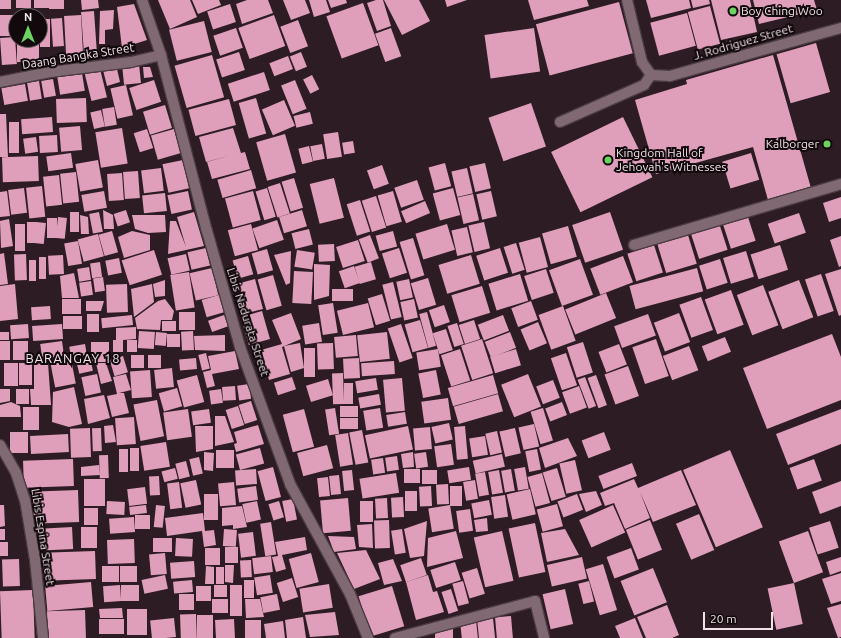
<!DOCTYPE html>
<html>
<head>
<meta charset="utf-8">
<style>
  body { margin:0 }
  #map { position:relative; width:841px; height:638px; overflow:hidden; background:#2e1c24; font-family:Ubuntu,sans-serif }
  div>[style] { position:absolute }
  .building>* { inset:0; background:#df9fba; transform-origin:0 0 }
  .roads { filter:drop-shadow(1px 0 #4a3b41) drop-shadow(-1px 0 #4a3b41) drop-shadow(0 1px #4a3b41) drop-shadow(0 -1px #4a3b41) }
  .lane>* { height:10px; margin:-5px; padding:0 5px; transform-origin:5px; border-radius:5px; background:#806972 }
  .street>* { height:10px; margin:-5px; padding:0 5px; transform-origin:5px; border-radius:5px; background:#806972 }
  .dots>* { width:11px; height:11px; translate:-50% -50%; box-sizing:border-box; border:2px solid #11090c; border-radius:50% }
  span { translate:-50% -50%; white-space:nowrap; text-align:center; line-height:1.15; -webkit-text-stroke:4px #11090c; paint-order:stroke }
  .poi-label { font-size:12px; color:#f0e2e7 }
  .left { translate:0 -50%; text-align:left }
  .right { translate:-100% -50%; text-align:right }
  .street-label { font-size:12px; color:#f0e2e7 }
  .neighbourhood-label { font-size:13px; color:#f0e2e7; letter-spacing:1px }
  .north { position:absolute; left:8px; top:8px; width:40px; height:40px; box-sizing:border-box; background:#11090c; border:1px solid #6a6064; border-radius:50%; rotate:0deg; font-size:11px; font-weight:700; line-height:16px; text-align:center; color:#f0e2e7 }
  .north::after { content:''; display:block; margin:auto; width:14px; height:18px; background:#6cd362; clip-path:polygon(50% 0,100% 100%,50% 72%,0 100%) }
  .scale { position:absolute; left:703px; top:612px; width:70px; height:18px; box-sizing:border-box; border:2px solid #f0e2e7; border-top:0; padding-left:5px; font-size:12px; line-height:14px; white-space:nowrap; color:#f0e2e7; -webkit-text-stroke:3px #11090c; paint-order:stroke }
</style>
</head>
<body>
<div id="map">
  <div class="building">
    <i style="left:0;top:0;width:11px;height:9px"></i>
    <i style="left:16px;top:0;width:15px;height:8px"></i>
    <i style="left:34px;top:0;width:15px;height:8px"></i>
    <i style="left:49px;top:0;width:15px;height:9px"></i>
    <i style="clip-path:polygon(81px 0,98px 0,99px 8px,82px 10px)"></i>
    <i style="clip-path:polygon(158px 0,190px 0,197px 17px,170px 29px)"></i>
    <i style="clip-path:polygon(192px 0,219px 0,221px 5px,198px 14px)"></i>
    <i style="clip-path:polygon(247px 0,268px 0,273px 13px,242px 24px,236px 4px)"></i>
    <i style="clip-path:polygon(283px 0,305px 0,310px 13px,291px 20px)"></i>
    <i style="clip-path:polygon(309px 0,326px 0,330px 12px,314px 17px)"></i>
    <i style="clip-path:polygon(328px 0,346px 0,347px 3px,331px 8px)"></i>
    <i style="clip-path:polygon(376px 0,383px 0,391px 26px,377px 31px,367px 3px)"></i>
    <i style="clip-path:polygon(384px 0,419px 0,430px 21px,402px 35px)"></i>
    <i style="clip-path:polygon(445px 0,467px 0,447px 7px)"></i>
    <i style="clip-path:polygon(528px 0,587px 0,589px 6px,534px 20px)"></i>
    <i style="clip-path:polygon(646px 0,689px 0,691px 8px,651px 18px)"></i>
    <i style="clip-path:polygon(691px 0,709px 0,710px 4px,693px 8px)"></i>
    <i style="clip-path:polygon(711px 0,750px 0,757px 32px,721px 40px)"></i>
    <i style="clip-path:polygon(753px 0,814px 0,817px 10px,759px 24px)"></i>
    <i style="left:619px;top:2px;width:53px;height:86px;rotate:75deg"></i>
    <i style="left:363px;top:3px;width:45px;height:39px;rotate:70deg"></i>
    <i style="clip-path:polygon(134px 4px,147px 40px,122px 48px,117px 7px)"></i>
    <i style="left:230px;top:4px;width:19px;height:24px;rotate:72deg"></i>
    <i style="left:710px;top:6px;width:39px;height:23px;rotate:75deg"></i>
    <i style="clip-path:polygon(114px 10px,113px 29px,105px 30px,105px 44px,99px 44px,100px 11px)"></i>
    <i style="left:94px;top:11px;width:39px;height:13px;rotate:86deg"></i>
    <i style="left:16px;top:12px;width:21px;height:4px"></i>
    <i style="left:687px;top:13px;width:34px;height:38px;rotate:75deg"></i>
    <i style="left:0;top:15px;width:13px;height:21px"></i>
    <i style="left:81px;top:15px;width:38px;height:17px;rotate:87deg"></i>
    <i style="left:274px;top:15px;width:33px;height:38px;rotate:70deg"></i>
    <i style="left:62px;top:18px;width:28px;height:11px;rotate:86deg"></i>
    <i style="left:40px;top:19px;width:10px;height:28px"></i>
    <i style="left:298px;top:20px;width:28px;height:19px;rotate:69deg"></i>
    <i style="left:204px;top:21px;width:32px;height:36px;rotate:76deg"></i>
    <i style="left:236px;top:28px;width:21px;height:24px;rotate:71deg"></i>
    <i style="left:391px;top:28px;width:30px;height:17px;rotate:70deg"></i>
    <i style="left:534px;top:28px;width:44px;height:50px;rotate:82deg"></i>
    <i style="left:15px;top:37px;width:27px;height:15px;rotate:86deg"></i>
    <i style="left:17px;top:40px;width:22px;height:22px"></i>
    <i style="left:816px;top:43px;width:51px;height:41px;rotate:74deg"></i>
    <i style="left:239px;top:52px;width:19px;height:24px;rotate:72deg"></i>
    <i style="left:301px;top:52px;width:16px;height:12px;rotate:68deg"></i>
    <i style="left:212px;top:55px;width:44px;height:39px;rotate:74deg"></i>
    <i style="clip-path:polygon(773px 55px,811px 188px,768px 200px,753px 147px,656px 174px,635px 100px,687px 84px,686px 80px)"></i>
    <i style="left:288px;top:56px;width:14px;height:20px;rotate:69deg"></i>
    <i style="left:139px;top:64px;width:19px;height:17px;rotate:84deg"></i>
    <i style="clip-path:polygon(143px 67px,150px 67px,153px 77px,144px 78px)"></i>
    <i style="left:100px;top:69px;width:29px;height:16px;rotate:76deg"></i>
    <i style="clip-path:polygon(117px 69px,120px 82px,107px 86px,103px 70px)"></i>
    <i style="left:264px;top:72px;width:19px;height:38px;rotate:72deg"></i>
    <i style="left:82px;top:73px;width:18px;height:25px;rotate:81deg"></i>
    <i style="left:312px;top:75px;width:16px;height:10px;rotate:63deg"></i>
    <i style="left:53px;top:79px;width:17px;height:12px;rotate:80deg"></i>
    <i style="left:154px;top:80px;width:23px;height:26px;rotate:72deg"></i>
    <i style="left:295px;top:80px;width:31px;height:15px;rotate:68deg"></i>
    <i style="left:39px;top:81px;width:18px;height:12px;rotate:81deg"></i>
    <i style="left:25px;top:84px;width:17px;height:24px;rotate:80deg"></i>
    <i style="left:126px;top:85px;width:31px;height:16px;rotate:77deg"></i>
    <i style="left:86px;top:98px;width:24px;height:30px;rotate:88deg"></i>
    <i style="left:256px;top:98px;width:37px;height:18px;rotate:74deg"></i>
    <i style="left:229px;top:99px;width:27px;height:42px;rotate:75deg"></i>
    <i style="left:284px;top:100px;width:28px;height:24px;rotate:67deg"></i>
    <i style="left:531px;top:103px;width:46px;height:45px;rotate:71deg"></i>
    <i style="left:165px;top:105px;width:24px;height:23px;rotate:73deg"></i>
    <i style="left:114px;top:107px;width:18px;height:12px;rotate:81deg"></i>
    <i style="left:101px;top:110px;width:17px;height:11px;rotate:77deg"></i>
    <i style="left:310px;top:112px;width:12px;height:17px;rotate:76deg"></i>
    <i style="clip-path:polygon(0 114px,6px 114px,8px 157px,0 157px)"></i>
    <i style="left:52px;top:117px;width:15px;height:31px;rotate:86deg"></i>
    <i style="left:623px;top:117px;width:67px;height:80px;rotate:64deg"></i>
    <i style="left:9px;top:122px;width:10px;height:31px"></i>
    <i style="left:80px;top:126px;width:24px;height:21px;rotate:85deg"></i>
    <i style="left:122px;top:128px;width:36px;height:27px;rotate:81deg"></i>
    <i style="clip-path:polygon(233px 128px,241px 153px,245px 152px,250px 169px,212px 179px,207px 162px,231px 155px,206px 162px,199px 137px)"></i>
    <i style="left:147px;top:129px;width:20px;height:14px;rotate:72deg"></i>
    <i style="left:174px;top:129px;width:25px;height:24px;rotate:74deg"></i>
    <i style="left:338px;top:132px;width:25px;height:15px;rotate:81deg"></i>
    <i style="left:285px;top:134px;width:40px;height:30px;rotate:74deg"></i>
    <i style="left:57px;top:135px;width:17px;height:18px;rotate:87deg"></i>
    <i style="left:36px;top:137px;width:15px;height:13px;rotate:82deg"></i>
    <i style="left:353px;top:141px;width:12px;height:11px;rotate:81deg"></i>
    <i style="left:322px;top:144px;width:15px;height:12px;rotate:79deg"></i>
    <i style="left:309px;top:146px;width:16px;height:11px;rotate:76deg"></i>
    <i style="left:71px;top:153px;width:15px;height:25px;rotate:82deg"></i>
    <i style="left:751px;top:153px;width:28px;height:30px;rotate:73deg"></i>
    <i style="left:38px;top:156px;width:25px;height:36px;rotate:88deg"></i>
    <i style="left:98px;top:160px;width:28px;height:23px;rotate:80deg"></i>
    <i style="left:183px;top:160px;width:29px;height:21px;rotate:78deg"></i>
    <i style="left:445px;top:163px;width:24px;height:17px;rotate:75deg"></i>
    <i style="left:485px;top:163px;width:26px;height:16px;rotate:77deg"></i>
    <i style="left:382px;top:165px;width:20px;height:16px;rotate:70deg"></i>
    <i style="left:161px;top:168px;width:23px;height:20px;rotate:83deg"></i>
    <i style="left:467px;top:168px;width:26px;height:16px;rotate:77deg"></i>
    <i style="left:251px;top:170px;width:19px;height:35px;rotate:74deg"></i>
    <i style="left:138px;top:171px;width:27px;height:15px;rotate:86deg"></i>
    <i style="left:76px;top:172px;width:30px;height:16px;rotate:84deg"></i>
    <i style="left:122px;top:173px;width:27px;height:15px;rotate:86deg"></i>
    <i style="left:59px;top:175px;width:30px;height:16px;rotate:84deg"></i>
    <i style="left:294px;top:178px;width:31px;height:13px;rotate:73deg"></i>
    <i style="left:334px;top:178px;width:41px;height:25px;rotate:76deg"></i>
    <i style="left:417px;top:180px;width:21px;height:24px;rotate:71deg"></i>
    <i style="left:280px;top:183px;width:32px;height:13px;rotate:72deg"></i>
    <i style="left:42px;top:186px;width:31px;height:16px;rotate:84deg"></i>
    <i style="left:24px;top:188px;width:25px;height:16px;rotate:83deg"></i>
    <i style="left:267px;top:188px;width:30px;height:12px;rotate:73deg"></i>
    <i style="left:453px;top:188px;width:28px;height:21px;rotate:75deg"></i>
    <i style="clip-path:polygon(7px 191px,10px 216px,0 217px,0 192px)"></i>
    <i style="left:104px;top:191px;width:17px;height:23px;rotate:80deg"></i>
    <i style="left:188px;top:191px;width:19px;height:21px;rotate:78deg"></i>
    <i style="left:253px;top:191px;width:30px;height:29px;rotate:75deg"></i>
    <i style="left:393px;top:191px;width:32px;height:16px;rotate:74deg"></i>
    <i style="left:491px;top:191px;width:26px;height:15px;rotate:77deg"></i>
    <i style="left:165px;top:193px;width:18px;height:23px;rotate:84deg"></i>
    <i style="left:473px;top:194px;width:27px;height:16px;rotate:77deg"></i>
    <i style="left:376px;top:196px;width:33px;height:15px;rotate:72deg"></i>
    <i style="clip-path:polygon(841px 197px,841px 218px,829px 222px,823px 203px)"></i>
    <i style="left:360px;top:200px;width:33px;height:14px;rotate:72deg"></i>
    <i style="left:425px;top:201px;width:13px;height:26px;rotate:67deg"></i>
    <i style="clip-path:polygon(103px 210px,113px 215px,114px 229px,104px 229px)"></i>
    <i style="left:126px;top:210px;width:13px;height:13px;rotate:72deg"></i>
    <i style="left:302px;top:210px;width:17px;height:24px;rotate:73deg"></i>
    <i style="left:70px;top:212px;width:9px;height:20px"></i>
    <i style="left:99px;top:212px;width:20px;height:10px;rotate:79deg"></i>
    <i style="clip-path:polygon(194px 212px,204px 246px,168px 254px,170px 221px,176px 221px,186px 247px,177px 217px)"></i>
    <i style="left:610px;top:212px;width:40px;height:40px;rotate:71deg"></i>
    <i style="left:799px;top:213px;width:21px;height:33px;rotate:71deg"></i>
    <i style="left:747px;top:214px;width:28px;height:26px;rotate:72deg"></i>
    <i style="clip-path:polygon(80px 215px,88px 217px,89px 234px,81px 234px)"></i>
    <i style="clip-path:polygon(132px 215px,165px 215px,166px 232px,148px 233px,135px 229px)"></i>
    <i style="left:58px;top:217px;width:9px;height:21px;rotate:6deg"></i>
    <i style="left:47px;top:218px;width:10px;height:20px"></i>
    <i style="clip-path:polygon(9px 219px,13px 246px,1px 248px,0 221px)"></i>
    <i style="left:277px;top:220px;width:21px;height:26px;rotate:71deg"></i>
    <i style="left:27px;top:222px;width:9px;height:21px"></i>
    <i style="left:36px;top:222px;width:10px;height:21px;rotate:6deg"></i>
    <i style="left:484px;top:222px;width:27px;height:16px;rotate:77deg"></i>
    <i style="left:719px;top:223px;width:28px;height:30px;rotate:72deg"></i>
    <i style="left:15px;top:224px;width:10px;height:27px"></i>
    <i style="left:251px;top:224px;width:27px;height:24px;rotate:75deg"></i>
    <i style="left:447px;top:224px;width:27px;height:33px;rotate:73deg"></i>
    <i style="left:568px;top:226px;width:32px;height:27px;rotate:74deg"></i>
    <i style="left:467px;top:227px;width:26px;height:16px;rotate:77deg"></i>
    <i style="left:309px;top:229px;width:16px;height:18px;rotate:76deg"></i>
    <i style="left:112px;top:231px;width:22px;height:14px;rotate:74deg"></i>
    <i style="clip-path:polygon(132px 231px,150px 235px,150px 250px,124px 258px,118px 237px)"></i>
    <i style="left:393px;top:231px;width:16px;height:18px;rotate:75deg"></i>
    <i style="left:98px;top:234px;width:23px;height:21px;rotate:75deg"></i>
    <i style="left:370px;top:235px;width:25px;height:12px;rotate:69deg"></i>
    <i style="left:688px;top:235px;width:30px;height:32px;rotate:73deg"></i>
    <i style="clip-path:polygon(841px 236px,841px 266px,839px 267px,830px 240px)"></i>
    <i style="left:540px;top:237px;width:31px;height:22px;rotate:75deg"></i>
    <i style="left:413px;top:238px;width:39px;height:14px;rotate:73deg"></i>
    <i style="left:358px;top:240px;width:22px;height:23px;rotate:72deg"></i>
    <i style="left:78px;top:241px;width:23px;height:14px;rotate:80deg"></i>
    <i style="left:516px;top:243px;width:28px;height:13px;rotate:72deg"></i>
    <i style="left:334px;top:244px;width:17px;height:16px;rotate:87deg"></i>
    <i style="left:654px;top:245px;width:29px;height:28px;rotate:72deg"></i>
    <i style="left:780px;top:245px;width:26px;height:31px;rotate:72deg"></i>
    <i style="left:206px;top:248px;width:18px;height:19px;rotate:77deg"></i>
    <i style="left:399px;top:248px;width:26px;height:18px;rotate:72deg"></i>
    <i style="left:500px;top:248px;width:26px;height:25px;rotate:72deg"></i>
    <i style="left:267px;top:249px;width:22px;height:16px;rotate:74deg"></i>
    <i style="left:154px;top:250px;width:26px;height:34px;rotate:72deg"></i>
    <i style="left:297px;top:250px;width:18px;height:17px;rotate:9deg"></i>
    <i style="clip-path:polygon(291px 251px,290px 283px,286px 285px,274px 255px)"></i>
    <i style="left:746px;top:251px;width:27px;height:24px;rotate:73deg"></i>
    <i style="clip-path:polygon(4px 253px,8px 284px,0 285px,0 254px)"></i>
    <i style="left:26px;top:254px;width:26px;height:12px;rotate:88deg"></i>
    <i style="left:186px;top:254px;width:17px;height:19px;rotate:77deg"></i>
    <i style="left:63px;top:255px;width:19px;height:15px;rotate:87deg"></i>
    <i style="left:471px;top:255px;width:30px;height:34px;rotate:73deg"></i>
    <i style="left:248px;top:256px;width:19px;height:16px;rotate:74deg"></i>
    <i style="left:623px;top:256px;width:28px;height:35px;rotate:69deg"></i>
    <i style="left:46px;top:257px;width:22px;height:7px;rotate:90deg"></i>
    <i style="left:119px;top:258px;width:15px;height:14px;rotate:79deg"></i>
    <i style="left:580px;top:259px;width:38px;height:33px;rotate:70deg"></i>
    <i style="left:720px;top:259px;width:25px;height:22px;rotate:72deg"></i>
    <i style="left:29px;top:260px;width:7px;height:21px"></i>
    <i style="left:100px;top:262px;width:15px;height:10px;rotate:82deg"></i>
    <i style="left:371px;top:262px;width:18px;height:17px;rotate:74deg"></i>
    <i style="clip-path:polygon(314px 264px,330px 265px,329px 296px,314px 300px)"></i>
    <i style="left:354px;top:266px;width:18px;height:16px;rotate:71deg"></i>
    <i style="left:89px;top:267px;width:13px;height:12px;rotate:81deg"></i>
    <i style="left:212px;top:268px;width:28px;height:23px;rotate:77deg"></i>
    <i style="left:697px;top:268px;width:24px;height:70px;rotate:75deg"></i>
    <i style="left:546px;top:269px;width:25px;height:23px;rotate:72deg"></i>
    <i style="clip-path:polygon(841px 269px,841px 315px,839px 316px,825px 274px)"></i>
    <i style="left:294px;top:271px;width:19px;height:32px;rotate:3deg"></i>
    <i style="left:189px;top:272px;width:36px;height:19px;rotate:81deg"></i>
    <i style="clip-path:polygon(74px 273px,79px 298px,62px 298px,60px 276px)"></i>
    <i style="left:520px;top:274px;width:28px;height:33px;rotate:73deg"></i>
    <i style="left:821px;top:274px;width:39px;height:17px;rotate:71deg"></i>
    <i style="left:273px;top:275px;width:32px;height:16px;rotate:74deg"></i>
    <i style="left:103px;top:277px;width:14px;height:10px;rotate:82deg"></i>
    <i style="left:428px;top:278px;width:28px;height:18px;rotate:73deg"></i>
    <i style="left:255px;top:279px;width:31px;height:17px;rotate:75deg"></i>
    <i style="left:409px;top:279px;width:19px;height:13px;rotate:78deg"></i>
    <i style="clip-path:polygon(165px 280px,165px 296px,155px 297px,153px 284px)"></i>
    <i style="left:799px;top:280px;width:40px;height:33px;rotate:69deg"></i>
    <i style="left:91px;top:281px;width:14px;height:12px;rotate:82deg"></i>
    <i style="left:393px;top:282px;width:36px;height:11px;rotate:76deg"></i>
    <i style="clip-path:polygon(15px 284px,18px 319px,0 321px,0 286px)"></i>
    <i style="left:127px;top:284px;width:28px;height:21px;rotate:88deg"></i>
    <i style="clip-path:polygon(152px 284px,154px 302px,134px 317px,131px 289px)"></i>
    <i style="left:763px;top:285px;width:43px;height:28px;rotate:69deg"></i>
    <i style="left:482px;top:286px;width:28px;height:32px;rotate:73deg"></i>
    <i style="left:332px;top:289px;width:21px;height:12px"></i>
    <i style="left:731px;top:290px;width:37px;height:28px;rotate:70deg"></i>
    <i style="left:606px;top:293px;width:27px;height:44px;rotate:68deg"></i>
    <i style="left:382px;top:294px;width:28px;height:15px;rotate:73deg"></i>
    <i style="left:219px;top:295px;width:18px;height:18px;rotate:74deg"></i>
    <i style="left:701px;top:297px;width:35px;height:23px;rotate:70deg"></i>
    <i style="left:81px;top:299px;width:15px;height:19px;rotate:90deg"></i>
    <i style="clip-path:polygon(165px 299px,174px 311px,172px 320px,161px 320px,160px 330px,137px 329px,135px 318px,158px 301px)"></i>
    <i style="left:414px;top:299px;width:19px;height:14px;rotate:78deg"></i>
    <i style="clip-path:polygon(86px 301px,104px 301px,101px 311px,86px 311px)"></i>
    <i style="left:531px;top:301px;width:20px;height:21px;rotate:70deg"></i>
    <i style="left:333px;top:303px;width:30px;height:15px;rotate:81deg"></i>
    <i style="left:368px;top:303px;width:25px;height:32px;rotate:76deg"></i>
    <i style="left:444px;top:305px;width:18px;height:16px;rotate:71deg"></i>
    <i style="left:50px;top:306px;width:13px;height:19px;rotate:86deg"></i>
    <i style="left:563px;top:306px;width:37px;height:26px;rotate:70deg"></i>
    <i style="left:262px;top:311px;width:29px;height:22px;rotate:74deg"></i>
    <i style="left:179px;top:312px;width:16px;height:18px"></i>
    <i style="left:427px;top:312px;width:35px;height:8px;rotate:75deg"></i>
    <i style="clip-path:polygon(291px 313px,301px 339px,282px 347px,290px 374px,269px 380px,261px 350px,282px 344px,272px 320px)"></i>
    <i style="left:679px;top:313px;width:31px;height:27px;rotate:69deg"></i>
    <i style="left:87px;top:314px;width:12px;height:18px"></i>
    <i style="left:648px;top:314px;width:23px;height:36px;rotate:70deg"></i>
    <i style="left:132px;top:315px;width:10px;height:31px;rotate:84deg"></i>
    <i style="left:224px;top:315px;width:12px;height:17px;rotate:70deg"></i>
    <i style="left:503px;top:315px;width:17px;height:27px;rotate:69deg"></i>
    <i style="left:82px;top:316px;width:13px;height:19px;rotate:90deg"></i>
    <i style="left:420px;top:320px;width:29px;height:16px;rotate:74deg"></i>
    <i style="left:474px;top:320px;width:20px;height:16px;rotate:72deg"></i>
    <i style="left:162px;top:321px;width:14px;height:10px"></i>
    <i style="left:538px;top:322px;width:23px;height:19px;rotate:67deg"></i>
    <i style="left:319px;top:323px;width:19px;height:17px;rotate:81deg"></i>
    <i style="left:457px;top:323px;width:22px;height:10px;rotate:72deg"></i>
    <i style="left:28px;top:324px;width:14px;height:18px;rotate:86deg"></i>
    <i style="left:62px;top:324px;width:15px;height:30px;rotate:86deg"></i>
    <i style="left:401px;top:324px;width:36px;height:14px;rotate:71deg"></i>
    <i style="clip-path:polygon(136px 327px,136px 339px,123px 340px,123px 352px,113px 352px,113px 340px,116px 340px,116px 328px)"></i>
    <i style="left:446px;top:329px;width:22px;height:14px;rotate:72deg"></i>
    <i style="left:139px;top:331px;width:16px;height:17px;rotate:4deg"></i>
    <i style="left:193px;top:331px;width:19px;height:12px;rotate:87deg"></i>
    <i style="left:0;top:332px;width:9px;height:8px"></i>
    <i style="left:156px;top:332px;width:11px;height:13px;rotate:5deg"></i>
    <i style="left:387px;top:332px;width:27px;height:30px;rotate:84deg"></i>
    <i style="left:510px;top:332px;width:17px;height:27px;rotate:69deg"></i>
    <i style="left:167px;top:334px;width:13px;height:13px"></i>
    <i style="clip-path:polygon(832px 334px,841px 357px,841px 400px,767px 429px,743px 368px)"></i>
    <i style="clip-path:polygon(225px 335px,225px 351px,195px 350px,194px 336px)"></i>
    <i style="left:356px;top:335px;width:21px;height:22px;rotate:85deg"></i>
    <i style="left:725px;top:337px;width:16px;height:25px;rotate:68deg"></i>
    <i style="left:482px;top:339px;width:36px;height:22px;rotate:72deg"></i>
    <i style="left:656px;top:339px;width:39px;height:25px;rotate:71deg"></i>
    <i style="left:137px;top:340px;width:12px;height:10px;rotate:90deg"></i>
    <i style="left:10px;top:341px;width:19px;height:10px;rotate:90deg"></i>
    <i style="left:13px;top:341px;width:15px;height:19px"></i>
    <i style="left:62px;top:341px;width:15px;height:22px;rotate:82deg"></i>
    <i style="left:91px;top:342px;width:18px;height:20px"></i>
    <i style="left:583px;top:342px;width:32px;height:17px;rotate:72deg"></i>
    <i style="clip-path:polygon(300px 343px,304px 368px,291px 372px,284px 346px)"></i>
    <i style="left:333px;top:343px;width:26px;height:16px;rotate:88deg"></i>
    <i style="left:85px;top:344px;width:11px;height:16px;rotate:80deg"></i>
    <i style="left:619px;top:344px;width:22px;height:22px;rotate:69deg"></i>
    <i style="left:689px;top:346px;width:26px;height:28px;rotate:69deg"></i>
    <i style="left:304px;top:348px;width:11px;height:29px"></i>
    <i style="left:438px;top:349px;width:18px;height:22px;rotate:81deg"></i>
    <i style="left:460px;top:349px;width:33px;height:20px;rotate:72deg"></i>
    <i style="left:516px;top:349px;width:17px;height:27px;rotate:73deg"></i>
    <i style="clip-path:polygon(235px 351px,239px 369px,212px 374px,215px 386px,207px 388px,203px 372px,211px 370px,208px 356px)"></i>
    <i style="left:206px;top:353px;width:16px;height:8px;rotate:76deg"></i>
    <i style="left:566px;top:353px;width:34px;height:16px;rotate:71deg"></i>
    <i style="left:131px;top:355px;width:13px;height:13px"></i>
    <i style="left:148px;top:355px;width:13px;height:13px"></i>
    <i style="left:123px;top:356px;width:17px;height:14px;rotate:73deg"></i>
    <i style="left:90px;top:358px;width:13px;height:14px;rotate:77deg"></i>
    <i style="left:196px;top:358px;width:11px;height:17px;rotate:85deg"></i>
    <i style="left:359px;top:358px;width:20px;height:16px;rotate:87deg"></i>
    <i style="left:71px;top:359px;width:25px;height:21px;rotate:79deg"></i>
    <i style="left:394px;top:361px;width:13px;height:33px;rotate:86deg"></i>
    <i style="left:4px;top:363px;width:14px;height:23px"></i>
    <i style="left:19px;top:363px;width:13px;height:22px"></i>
    <i style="clip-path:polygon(48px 363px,51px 405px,31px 405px,30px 389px,34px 389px,34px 364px)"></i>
    <i style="clip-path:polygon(96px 363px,106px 363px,112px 381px,101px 384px)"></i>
    <i style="left:628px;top:366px;width:32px;height:25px;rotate:70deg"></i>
    <i style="left:172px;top:368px;width:19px;height:18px;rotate:84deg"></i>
    <i style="left:150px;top:370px;width:27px;height:20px;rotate:86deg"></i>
    <i style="left:436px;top:370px;width:25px;height:18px;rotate:79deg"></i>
    <i style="left:343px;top:373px;width:31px;height:11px;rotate:88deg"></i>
    <i style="left:97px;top:374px;width:19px;height:16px;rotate:78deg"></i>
    <i style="clip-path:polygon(126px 374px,131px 390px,119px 393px,124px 393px,129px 413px,112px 417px,107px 396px,117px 394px,113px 377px)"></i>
    <i style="left:528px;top:374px;width:35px;height:29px;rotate:68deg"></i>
    <i style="left:197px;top:375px;width:28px;height:21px;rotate:75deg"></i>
    <i style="left:493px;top:375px;width:19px;height:47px;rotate:74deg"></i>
    <i style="left:596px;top:375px;width:32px;height:9px;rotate:70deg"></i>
    <i style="left:292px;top:377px;width:13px;height:19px;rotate:72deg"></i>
    <i style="left:585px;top:377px;width:31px;height:8px;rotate:69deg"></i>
    <i style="left:376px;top:378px;width:12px;height:21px;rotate:81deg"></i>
    <i style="left:402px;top:378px;width:33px;height:19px;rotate:85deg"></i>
    <i style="left:328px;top:379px;width:17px;height:23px;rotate:73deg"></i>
    <i style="left:553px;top:380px;width:19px;height:18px;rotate:69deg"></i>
    <i style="left:344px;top:383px;width:9px;height:21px"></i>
    <i style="left:249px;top:384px;width:15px;height:12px;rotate:82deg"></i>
    <i style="left:235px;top:386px;width:14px;height:13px;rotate:86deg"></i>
    <i style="left:579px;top:386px;width:23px;height:18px;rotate:70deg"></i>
    <i style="clip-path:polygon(74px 387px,82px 424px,69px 427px,52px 422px,53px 392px)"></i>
    <i style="left:177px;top:388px;width:19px;height:19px;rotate:74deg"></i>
    <i style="clip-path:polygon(0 389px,10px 389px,10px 401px,0 403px)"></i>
    <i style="left:16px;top:389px;width:13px;height:15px"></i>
    <i style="left:221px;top:389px;width:14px;height:12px;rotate:82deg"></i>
    <i style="left:379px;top:394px;width:11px;height:21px;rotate:80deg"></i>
    <i style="left:498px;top:394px;width:18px;height:46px;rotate:74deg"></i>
    <i style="clip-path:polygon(104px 395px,110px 418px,88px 424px,84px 399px)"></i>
    <i style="left:448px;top:398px;width:22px;height:27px;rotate:82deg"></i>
    <i style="left:157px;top:400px;width:37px;height:24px;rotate:79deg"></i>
    <i style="left:251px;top:401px;width:20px;height:13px;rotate:72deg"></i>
    <i style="clip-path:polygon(11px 402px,20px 406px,21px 417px,0 417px,0 405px)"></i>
    <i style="left:562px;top:402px;width:14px;height:18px;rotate:69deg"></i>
    <i style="left:238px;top:406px;width:20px;height:13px;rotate:72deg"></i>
    <i style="left:340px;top:406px;width:18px;height:11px"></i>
    <i style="left:39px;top:407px;width:23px;height:16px;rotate:90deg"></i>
    <i style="left:335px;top:408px;width:26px;height:10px;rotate:81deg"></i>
    <i style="left:380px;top:408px;width:20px;height:17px;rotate:81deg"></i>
    <i style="left:543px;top:408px;width:34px;height:13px;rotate:73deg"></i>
    <i style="left:188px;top:409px;width:28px;height:25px;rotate:82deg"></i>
    <i style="left:209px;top:409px;width:14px;height:18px;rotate:82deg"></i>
    <i style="left:304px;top:409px;width:39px;height:22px;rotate:75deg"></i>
    <i style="clip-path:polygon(841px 409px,841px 444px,788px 465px,776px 434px)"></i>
    <i style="left:405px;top:412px;width:12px;height:19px;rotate:81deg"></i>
    <i style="clip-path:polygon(215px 416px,225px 416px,234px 442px,215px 446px)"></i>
    <i style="left:134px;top:417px;width:27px;height:19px;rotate:86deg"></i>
    <i style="left:340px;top:418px;width:18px;height:11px"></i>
    <i style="left:449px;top:423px;width:17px;height:18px;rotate:77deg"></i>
    <i style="left:534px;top:424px;width:23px;height:16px;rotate:77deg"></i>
    <i style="clip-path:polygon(113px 425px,116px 442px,105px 443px,104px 426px)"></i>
    <i style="clip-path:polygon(258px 425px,264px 444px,236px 452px,234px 444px,237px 443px,234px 432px)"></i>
    <i style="clip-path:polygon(195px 426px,213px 426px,213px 449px,196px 452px)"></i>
    <i style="left:408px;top:426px;width:24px;height:44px;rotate:78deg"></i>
    <i style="left:465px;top:426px;width:33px;height:11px;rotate:85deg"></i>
    <i style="left:430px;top:427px;width:22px;height:17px;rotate:85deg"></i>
    <i style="left:90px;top:428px;width:29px;height:20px;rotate:88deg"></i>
    <i style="left:101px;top:428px;width:23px;height:9px;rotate:88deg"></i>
    <i style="left:515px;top:428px;width:26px;height:16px;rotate:77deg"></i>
    <i style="left:362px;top:430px;width:33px;height:13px;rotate:79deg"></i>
    <i style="left:497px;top:431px;width:22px;height:12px;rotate:77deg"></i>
    <i style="left:10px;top:432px;width:18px;height:21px"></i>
    <i style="left:604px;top:432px;width:19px;height:24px;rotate:69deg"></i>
    <i style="left:348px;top:433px;width:32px;height:13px;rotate:81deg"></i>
    <i style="left:68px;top:434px;width:18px;height:38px;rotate:87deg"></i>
    <i style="left:485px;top:436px;width:19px;height:16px;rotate:81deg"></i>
    <i style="clip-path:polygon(568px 438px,577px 456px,545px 468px,539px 448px)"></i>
    <i style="left:166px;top:442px;width:25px;height:26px;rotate:81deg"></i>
    <i style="left:451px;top:444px;width:21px;height:17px;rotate:82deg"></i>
    <i style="left:327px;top:445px;width:24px;height:31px;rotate:75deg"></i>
    <i style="left:130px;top:448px;width:9px;height:23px"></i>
    <i style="left:260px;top:448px;width:16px;height:25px;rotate:75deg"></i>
    <i style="left:119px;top:449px;width:9px;height:23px"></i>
    <i style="left:537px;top:449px;width:21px;height:12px;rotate:79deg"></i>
    <i style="left:216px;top:450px;width:18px;height:18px"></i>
    <i style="left:730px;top:450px;width:84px;height:51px;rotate:67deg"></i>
    <i style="clip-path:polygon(204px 452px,214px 453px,213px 471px,204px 470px)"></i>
    <i style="clip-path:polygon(413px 452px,414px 467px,403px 468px,401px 454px)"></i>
    <i style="left:426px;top:452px;width:15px;height:12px;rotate:82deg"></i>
    <i style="left:502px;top:454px;width:13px;height:30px;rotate:77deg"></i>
    <i style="left:108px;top:455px;width:23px;height:9px;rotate:88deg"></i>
    <i style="left:397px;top:456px;width:14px;height:12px;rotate:82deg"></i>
    <i style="left:199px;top:457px;width:17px;height:10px;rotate:77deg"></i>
    <i style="left:383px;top:458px;width:15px;height:12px;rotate:82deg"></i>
    <i style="left:73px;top:459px;width:27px;height:50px;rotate:88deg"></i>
    <i style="left:814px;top:459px;width:23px;height:26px;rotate:70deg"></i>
    <i style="left:575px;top:460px;width:31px;height:16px;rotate:77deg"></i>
    <i style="left:186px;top:461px;width:16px;height:11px;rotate:76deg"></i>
    <i style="left:632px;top:463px;width:14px;height:36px;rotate:69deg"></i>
    <i style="clip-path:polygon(99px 465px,100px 475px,81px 476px,81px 467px)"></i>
    <i style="left:273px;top:467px;width:31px;height:16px;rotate:75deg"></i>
    <i style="left:469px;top:467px;width:13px;height:22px;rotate:81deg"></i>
    <i style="left:525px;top:467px;width:22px;height:11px;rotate:80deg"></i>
    <i style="left:175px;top:468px;width:11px;height:14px;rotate:75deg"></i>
    <i style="left:557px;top:468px;width:30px;height:15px;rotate:73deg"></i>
    <i style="left:256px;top:469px;width:15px;height:21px;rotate:86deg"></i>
    <i style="left:420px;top:469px;width:14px;height:16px;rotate:90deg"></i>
    <i style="left:511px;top:469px;width:22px;height:10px;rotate:80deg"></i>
    <i style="left:352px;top:470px;width:20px;height:10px;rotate:84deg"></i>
    <i style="left:437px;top:470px;width:14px;height:15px;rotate:90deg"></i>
    <i style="left:499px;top:470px;width:23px;height:11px;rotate:80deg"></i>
    <i style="clip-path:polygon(681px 470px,696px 505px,653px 522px,640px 492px,650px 518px,625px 529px,614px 503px,605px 506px,600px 493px,634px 479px,638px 488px)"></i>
    <i style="left:485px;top:472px;width:23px;height:10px;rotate:80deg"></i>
    <i style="left:396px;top:473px;width:20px;height:37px;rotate:81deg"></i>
    <i style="left:542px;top:473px;width:31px;height:15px;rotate:75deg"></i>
    <i style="left:339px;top:475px;width:19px;height:10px;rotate:84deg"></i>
    <i style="left:159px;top:476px;width:19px;height:10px;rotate:87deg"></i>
    <i style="left:328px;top:477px;width:19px;height:11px;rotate:84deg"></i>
    <i style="left:84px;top:479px;width:21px;height:27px"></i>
    <i style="left:196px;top:480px;width:25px;height:16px;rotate:78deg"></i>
    <i style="left:475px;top:480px;width:19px;height:12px;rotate:81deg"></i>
    <i style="clip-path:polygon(841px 481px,841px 506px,820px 514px,812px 492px)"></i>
    <i style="left:179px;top:482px;width:26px;height:12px;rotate:83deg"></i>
    <i style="left:234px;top:482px;width:23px;height:16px;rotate:85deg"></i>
    <i style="left:448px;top:484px;width:20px;height:12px;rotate:87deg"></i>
    <i style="left:256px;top:486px;width:14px;height:19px;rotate:82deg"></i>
    <i style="left:431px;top:486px;width:20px;height:12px;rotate:87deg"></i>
    <i style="left:450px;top:486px;width:12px;height:20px"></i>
    <i style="left:145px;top:487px;width:17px;height:18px;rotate:83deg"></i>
    <i style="left:530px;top:489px;width:26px;height:24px;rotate:77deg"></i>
    <i style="left:78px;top:490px;width:32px;height:48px;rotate:88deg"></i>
    <i style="left:405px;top:491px;width:12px;height:20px"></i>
    <i style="clip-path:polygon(596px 491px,602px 505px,586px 512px,579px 494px)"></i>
    <i style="left:204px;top:494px;width:14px;height:26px"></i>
    <i style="left:577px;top:494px;width:17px;height:21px;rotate:69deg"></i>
    <i style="left:505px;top:495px;width:22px;height:14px;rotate:82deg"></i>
    <i style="left:403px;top:497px;width:20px;height:12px;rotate:87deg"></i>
    <i style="left:348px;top:498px;width:33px;height:28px;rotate:85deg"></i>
    <i style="left:387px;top:498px;width:20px;height:12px;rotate:87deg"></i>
    <i style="left:293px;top:499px;width:21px;height:11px;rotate:79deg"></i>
    <i style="left:489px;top:500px;width:15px;height:18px;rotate:79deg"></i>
    <i style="left:107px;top:501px;width:18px;height:13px;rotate:3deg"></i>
    <i style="left:257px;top:501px;width:19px;height:15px;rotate:78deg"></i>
    <i style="left:279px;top:501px;width:17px;height:11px;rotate:73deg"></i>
    <i style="left:360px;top:501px;width:13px;height:21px"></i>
    <i style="left:557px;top:504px;width:23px;height:21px;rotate:75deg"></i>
    <i style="clip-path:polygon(0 505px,4px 505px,5px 526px,0 527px)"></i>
    <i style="left:146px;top:505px;width:8px;height:17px;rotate:83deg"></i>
    <i style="left:156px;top:505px;width:9px;height:22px;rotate:6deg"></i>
    <i style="left:450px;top:505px;width:24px;height:22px;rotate:81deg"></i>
    <i style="left:613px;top:505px;width:30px;height:37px;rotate:66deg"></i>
    <i style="clip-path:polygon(242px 506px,247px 527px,233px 529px,233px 525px,222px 526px,222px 508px)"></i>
    <i style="left:84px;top:508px;width:14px;height:17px"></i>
    <i style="left:470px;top:509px;width:22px;height:14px;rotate:82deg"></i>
    <i style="clip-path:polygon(203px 513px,205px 531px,214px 530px,216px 545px,204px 547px,202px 531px,167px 536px,165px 518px)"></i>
    <i style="left:699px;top:514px;width:39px;height:25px;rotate:67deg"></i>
    <i style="left:150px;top:515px;width:14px;height:15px;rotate:90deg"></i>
    <i style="left:134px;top:517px;width:15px;height:25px;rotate:86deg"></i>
    <i style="clip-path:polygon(487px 518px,488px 531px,476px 532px,474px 520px)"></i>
    <i style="left:389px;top:520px;width:28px;height:15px;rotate:88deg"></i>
    <i style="left:650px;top:520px;width:32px;height:26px;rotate:68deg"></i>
    <i style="clip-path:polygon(427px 521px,424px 556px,410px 558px,404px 529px)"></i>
    <i style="left:830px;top:521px;width:28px;height:22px;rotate:72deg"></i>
    <i style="left:271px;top:522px;width:33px;height:11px;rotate:81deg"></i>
    <i style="left:535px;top:523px;width:50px;height:27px;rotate:78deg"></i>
    <i style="clip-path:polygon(372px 524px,373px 548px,359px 547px,357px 525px)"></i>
    <i style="left:72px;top:527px;width:22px;height:36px;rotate:87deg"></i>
    <i style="left:81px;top:527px;width:16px;height:21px"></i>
    <i style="left:0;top:529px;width:5px;height:11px"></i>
    <i style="left:224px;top:529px;width:13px;height:17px;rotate:4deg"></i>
    <i style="left:402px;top:529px;width:24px;height:11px;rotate:81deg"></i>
    <i style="clip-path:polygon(565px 529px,579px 555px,547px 562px,541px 533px)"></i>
    <i style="clip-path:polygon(456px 531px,463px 558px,427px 567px,428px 538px)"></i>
    <i style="left:502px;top:531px;width:51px;height:29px;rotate:77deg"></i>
    <i style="left:808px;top:531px;width:44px;height:31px;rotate:70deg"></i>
    <i style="left:253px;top:532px;width:24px;height:15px;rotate:83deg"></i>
    <i style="clip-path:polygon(328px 536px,354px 537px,356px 549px,334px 552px)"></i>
    <i style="clip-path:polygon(305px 537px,307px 550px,282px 555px,286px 569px,276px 572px,272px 557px,278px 556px,275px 542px)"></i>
    <i style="left:172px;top:538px;width:14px;height:19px;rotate:90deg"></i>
    <i style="left:176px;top:538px;width:17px;height:18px;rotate:3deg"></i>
    <i style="left:134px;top:539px;width:24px;height:27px;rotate:88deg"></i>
    <i style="left:0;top:542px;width:8px;height:14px"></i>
    <i style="left:225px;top:547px;width:13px;height:16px"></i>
    <i style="left:205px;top:548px;width:15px;height:17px"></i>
    <i style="left:631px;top:548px;width:23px;height:26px;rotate:70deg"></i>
    <i style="clip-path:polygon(366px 550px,380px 579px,354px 589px,337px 553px)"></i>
    <i style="left:95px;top:551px;width:28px;height:52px;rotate:88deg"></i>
    <i style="left:165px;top:553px;width:21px;height:16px;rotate:85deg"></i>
    <i style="left:311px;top:553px;width:30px;height:23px;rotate:75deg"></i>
    <i style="left:271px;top:556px;width:16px;height:19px;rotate:83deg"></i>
    <i style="left:582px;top:557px;width:22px;height:36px;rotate:77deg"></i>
    <i style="clip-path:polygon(841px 557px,841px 571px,830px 575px,826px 562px)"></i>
    <i style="left:421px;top:558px;width:18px;height:22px;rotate:71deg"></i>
    <i style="left:19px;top:559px;width:27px;height:17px;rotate:88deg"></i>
    <i style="clip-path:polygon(393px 559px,402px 581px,384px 585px,378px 563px)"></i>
    <i style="left:251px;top:560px;width:17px;height:11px;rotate:87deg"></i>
    <i style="left:194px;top:561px;width:16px;height:24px;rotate:86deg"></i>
    <i style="left:455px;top:562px;width:19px;height:26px;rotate:72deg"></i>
    <i style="left:603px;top:564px;width:48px;height:18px;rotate:73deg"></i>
    <i style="clip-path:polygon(225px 565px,234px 565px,233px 583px,225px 582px)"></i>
    <i style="left:119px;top:566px;width:16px;height:17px;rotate:90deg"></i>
    <i style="left:120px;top:566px;width:17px;height:16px"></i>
    <i style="clip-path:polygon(206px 566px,214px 567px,214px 584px,205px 584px)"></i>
    <i style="left:216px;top:567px;width:8px;height:17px"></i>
    <i style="left:477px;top:568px;width:27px;height:16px;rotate:73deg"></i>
    <i style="left:653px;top:568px;width:37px;height:35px;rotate:68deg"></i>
    <i style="clip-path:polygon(841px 573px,841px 601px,831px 604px,822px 579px)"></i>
    <i style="left:165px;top:575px;width:14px;height:24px;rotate:78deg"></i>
    <i style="left:270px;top:575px;width:18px;height:16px;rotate:81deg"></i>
    <i style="clip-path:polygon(428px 575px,433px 592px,437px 591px,444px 612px,416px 620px,406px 582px)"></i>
    <i style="left:292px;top:578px;width:20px;height:16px;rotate:72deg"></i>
    <i style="left:192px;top:580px;width:12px;height:19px;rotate:85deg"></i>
    <i style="left:244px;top:580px;width:10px;height:18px"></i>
    <i style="left:463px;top:581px;width:23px;height:11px;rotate:75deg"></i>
    <i style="left:589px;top:581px;width:21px;height:11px;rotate:76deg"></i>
    <i style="left:91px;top:582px;width:25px;height:46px;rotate:85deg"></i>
    <i style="left:794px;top:583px;width:42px;height:27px;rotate:78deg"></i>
    <i style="left:329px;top:584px;width:24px;height:30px;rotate:81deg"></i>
    <i style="left:120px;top:585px;width:16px;height:17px;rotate:86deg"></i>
    <i style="left:139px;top:585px;width:16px;height:18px;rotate:90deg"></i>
    <i style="left:214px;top:585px;width:13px;height:12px"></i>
    <i style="left:230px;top:585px;width:12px;height:31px"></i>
    <i style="left:196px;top:586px;width:15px;height:15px"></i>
    <i style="left:392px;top:586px;width:42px;height:35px;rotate:73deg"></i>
    <i style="left:451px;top:589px;width:23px;height:10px;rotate:72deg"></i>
    <i style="left:565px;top:589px;width:36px;height:23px;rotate:77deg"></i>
    <i style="left:33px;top:590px;width:48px;height:33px;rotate:88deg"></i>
    <i style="left:179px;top:594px;width:15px;height:16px"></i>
    <i style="left:277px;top:594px;width:16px;height:17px;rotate:79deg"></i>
    <i style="left:212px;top:599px;width:16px;height:14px"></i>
    <i style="clip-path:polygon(245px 599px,260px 599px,264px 617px,246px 618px)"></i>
    <i style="clip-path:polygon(841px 604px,841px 637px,838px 638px,827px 608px)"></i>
    <i style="clip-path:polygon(667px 605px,679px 635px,672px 638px,646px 638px,637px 617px)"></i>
    <i style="clip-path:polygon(122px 608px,123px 618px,100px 618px,99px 609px)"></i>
    <i style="left:127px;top:609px;width:20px;height:26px"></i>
    <i style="left:85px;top:610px;width:28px;height:38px;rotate:88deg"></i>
    <i style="clip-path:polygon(335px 612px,339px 635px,310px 637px,305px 615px)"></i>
    <i style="left:196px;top:614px;width:24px;height:16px;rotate:88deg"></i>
    <i style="left:213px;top:615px;width:23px;height:16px;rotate:90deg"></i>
    <i style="left:511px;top:616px;width:22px;height:16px;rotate:85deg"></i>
    <i style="clip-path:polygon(303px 617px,306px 638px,287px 638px,285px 620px)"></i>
    <i style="left:174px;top:618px;width:19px;height:24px;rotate:84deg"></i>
    <i style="left:493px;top:618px;width:20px;height:16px;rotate:84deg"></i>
    <i style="clip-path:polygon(635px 618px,643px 638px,620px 638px,615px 626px)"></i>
    <i style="left:124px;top:619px;width:15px;height:25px;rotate:90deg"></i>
    <i style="left:234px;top:619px;width:19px;height:19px;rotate:87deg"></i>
    <i style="left:245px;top:620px;width:16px;height:18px"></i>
    <i style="left:476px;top:620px;width:18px;height:16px;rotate:84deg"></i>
    <i style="clip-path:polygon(283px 621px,285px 638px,266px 638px,264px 624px)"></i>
    <i style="clip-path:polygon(453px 625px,453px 638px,435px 638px,435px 630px)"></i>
  </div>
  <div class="roads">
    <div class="lane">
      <i style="left:560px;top:122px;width:92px;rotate:-23.8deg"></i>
      <i style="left:644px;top:85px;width:12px;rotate:-55deg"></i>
    </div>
    <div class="street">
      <i style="left:142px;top:0;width:58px;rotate:70.9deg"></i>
      <i style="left:161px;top:55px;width:182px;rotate:75.4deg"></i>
      <i style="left:207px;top:231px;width:121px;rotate:74.1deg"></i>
      <i style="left:240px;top:347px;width:146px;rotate:69.9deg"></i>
      <i style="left:290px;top:484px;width:125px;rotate:61.4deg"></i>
      <i style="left:350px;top:594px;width:48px;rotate:67.8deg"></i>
      <i style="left:627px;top:0;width:64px;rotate:76.4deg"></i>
      <i style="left:642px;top:62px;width:16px;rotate:55deg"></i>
      <i style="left:651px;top:75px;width:19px;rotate:3deg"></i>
      <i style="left:670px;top:76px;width:178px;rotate:-15.7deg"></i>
      <i style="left:0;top:82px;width:51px;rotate:-11.3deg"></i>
      <i style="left:50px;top:72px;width:82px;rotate:-7deg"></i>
      <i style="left:131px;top:62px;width:31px;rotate:-13deg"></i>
      <i style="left:634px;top:245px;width:216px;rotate:-16.4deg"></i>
      <i style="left:0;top:445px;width:32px;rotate:60deg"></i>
      <i style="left:16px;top:473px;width:28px;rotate:72deg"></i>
      <i style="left:25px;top:500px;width:61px;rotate:80.5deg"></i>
      <i style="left:35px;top:560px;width:78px;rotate:84.1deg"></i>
      <i style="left:395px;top:638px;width:145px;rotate:-14.8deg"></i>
      <i style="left:535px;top:601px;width:38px;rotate:76deg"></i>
    </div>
  </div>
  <div class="dots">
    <i style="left:733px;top:11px;background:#6cd362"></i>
    <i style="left:827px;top:144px;background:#6cd362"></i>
    <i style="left:608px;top:160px;background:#6cd362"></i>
  </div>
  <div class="poi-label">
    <span class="left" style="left:741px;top:11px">Boy Ching Woo</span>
    <span class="right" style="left:819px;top:144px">Kalborger</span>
    <span class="left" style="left:616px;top:160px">Kingdom Hall of<br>Jehovah's Witnesses</span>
  </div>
  <div class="street-label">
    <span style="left:743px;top:42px;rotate:-16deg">J. Rodriguez Street</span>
    <span style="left:78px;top:56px;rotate:-9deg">Daang Bangka Street</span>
    <span style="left:248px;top:322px;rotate:72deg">Libis Nadurata Street</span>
    <span style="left:43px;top:537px;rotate:81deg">Libis Espina Street</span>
  </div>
  <div class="neighbourhood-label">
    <span style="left:73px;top:358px">BARANGAY 18</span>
  </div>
  <div class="north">N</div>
  <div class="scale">20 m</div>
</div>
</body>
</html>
